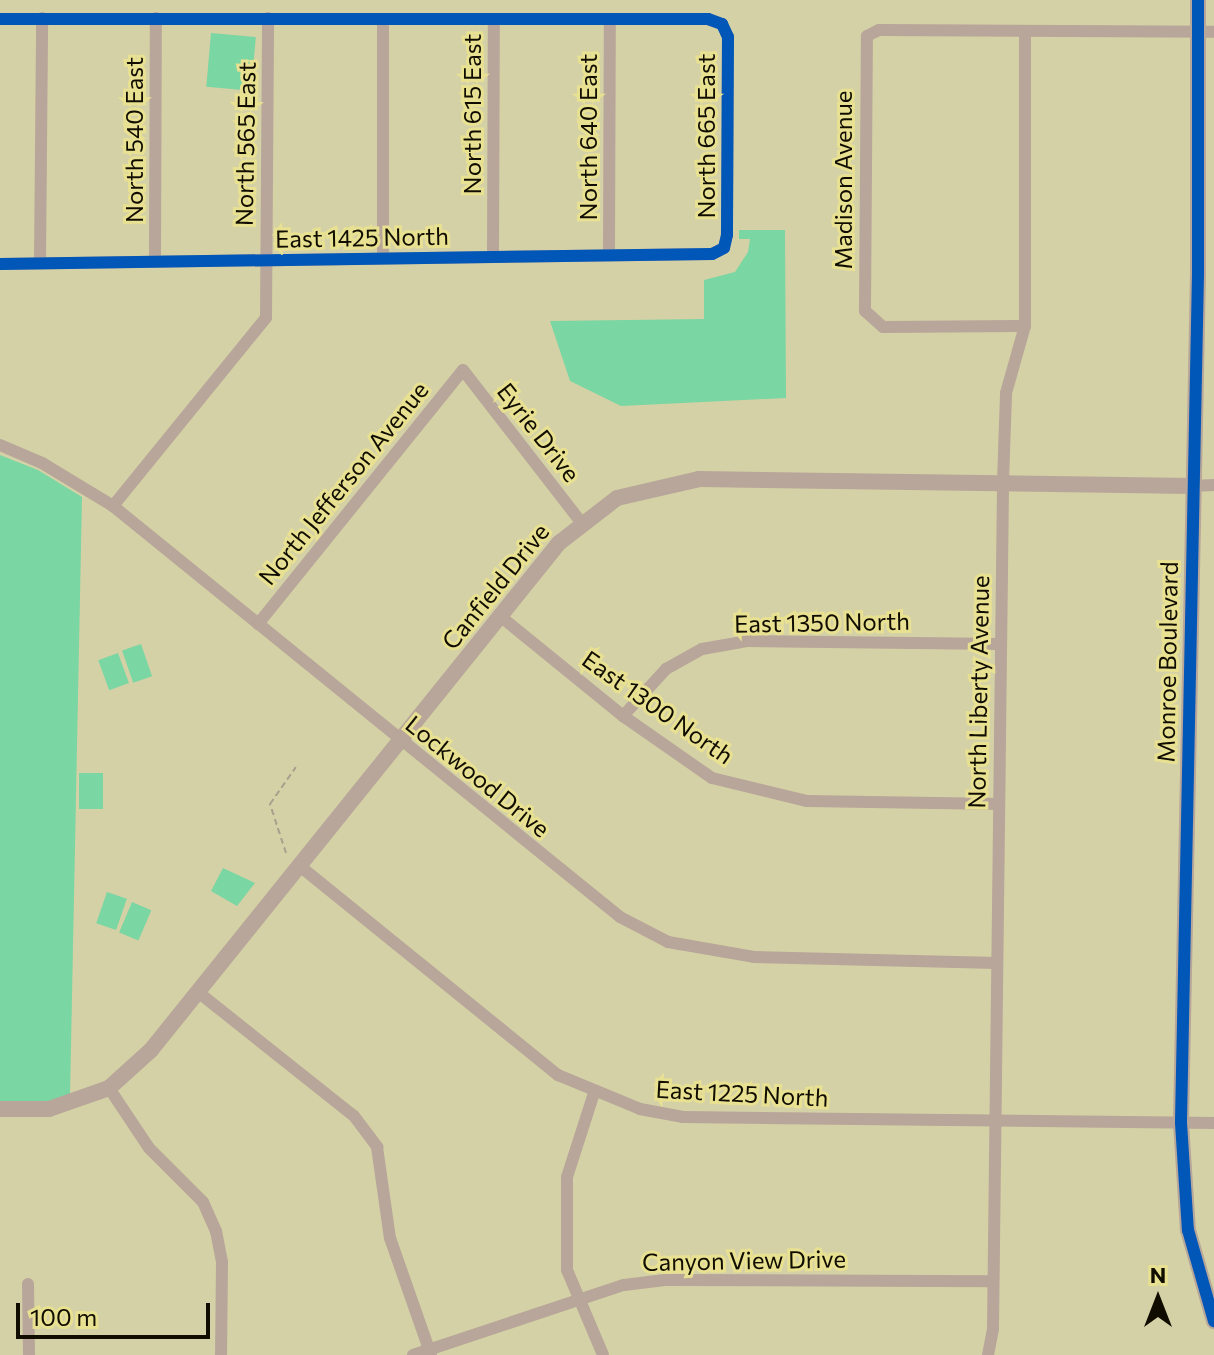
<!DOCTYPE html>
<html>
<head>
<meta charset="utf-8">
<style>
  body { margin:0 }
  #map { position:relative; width:1214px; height:1355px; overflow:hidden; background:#d5d1a6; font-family:Commissioner,sans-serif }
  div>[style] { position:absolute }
  .green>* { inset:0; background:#7ad6a2; transform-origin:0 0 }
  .path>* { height:2px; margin-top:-1px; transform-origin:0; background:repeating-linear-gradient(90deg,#aa9f8d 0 6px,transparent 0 10px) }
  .minor>* { height:12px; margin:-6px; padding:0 6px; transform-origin:6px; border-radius:6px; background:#b7a699 }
  .tertiary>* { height:16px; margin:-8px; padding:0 8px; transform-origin:8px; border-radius:8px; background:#b7a699 }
  .cycleway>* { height:12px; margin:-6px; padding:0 6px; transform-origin:6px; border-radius:6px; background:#0057b8 }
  span { translate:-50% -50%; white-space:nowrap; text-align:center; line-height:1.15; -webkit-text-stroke:6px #e9e192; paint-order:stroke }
  .street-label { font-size:24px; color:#100d00 }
  .north { position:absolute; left:1118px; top:1259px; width:80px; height:80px; -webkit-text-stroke:6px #e9e192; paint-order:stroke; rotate:0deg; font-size:22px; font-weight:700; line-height:32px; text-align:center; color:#100d00 }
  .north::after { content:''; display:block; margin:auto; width:28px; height:36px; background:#100d00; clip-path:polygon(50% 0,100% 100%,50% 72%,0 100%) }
  .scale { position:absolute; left:16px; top:1303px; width:194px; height:36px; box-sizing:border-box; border:4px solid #100d00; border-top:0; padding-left:10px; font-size:24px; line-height:28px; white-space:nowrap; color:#100d00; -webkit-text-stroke:6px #e9e192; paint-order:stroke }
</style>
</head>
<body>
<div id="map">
  <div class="green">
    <i style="left:211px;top:33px;width:45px;height:54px;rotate:5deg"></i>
    <i style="clip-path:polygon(739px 230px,785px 230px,786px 398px,621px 406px,570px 381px,550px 321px,704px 319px,704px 280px,735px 272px,748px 252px,750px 239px,739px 239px)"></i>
    <i style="clip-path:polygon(0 455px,38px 470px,82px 497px,70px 1096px,46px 1104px,0 1103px)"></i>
    <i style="left:141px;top:644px;width:34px;height:20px;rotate:71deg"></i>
    <i style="left:118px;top:653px;width:32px;height:21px;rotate:70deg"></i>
    <i style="left:79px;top:773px;width:24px;height:36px"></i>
    <i style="clip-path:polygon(223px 868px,255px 883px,237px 906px,211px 891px)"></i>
    <i style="left:107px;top:892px;width:21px;height:33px;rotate:19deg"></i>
    <i style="left:132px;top:902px;width:21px;height:33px;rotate:23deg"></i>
  </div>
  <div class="path">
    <i style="left:286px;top:853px;width:52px;rotate:-108.1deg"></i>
    <i style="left:270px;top:804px;width:45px;rotate:-54.9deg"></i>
  </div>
  <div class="minor">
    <i style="left:0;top:19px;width:708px"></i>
    <i style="left:708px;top:19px;width:15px;rotate:20deg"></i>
    <i style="left:722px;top:24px;width:14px;rotate:65deg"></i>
    <i style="left:728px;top:37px;width:198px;rotate:90.3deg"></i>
    <i style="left:727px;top:235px;width:13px;rotate:103deg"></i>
    <i style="left:724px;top:248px;width:13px;rotate:153deg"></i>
    <i style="left:712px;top:254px;width:712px;rotate:179.2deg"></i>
    <i style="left:383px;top:19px;width:239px;rotate:90deg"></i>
    <i style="left:609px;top:255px;width:236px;rotate:-89.8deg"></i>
    <i style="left:493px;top:257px;width:238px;rotate:-89.8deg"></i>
    <i style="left:155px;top:262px;width:244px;rotate:-89.8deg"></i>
    <i style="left:40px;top:263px;width:245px;rotate:-89.5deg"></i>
    <i style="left:1025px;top:326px;width:142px;rotate:179.6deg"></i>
    <i style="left:883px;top:327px;width:24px;rotate:-138deg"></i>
    <i style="left:865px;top:311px;width:275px;rotate:-89.6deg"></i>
    <i style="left:867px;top:36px;width:13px;rotate:-27deg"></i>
    <i style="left:879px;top:30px;width:335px;rotate:0.3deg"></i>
    <i style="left:0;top:445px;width:46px;rotate:23.2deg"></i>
    <i style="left:42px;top:463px;width:83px;rotate:31.2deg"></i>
    <i style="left:113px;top:506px;width:653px;rotate:39.03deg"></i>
    <i style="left:620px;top:917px;width:54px;rotate:27.5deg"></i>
    <i style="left:668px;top:942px;width:87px;rotate:9.9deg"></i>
    <i style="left:754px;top:957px;width:243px;rotate:1.4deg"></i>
    <i style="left:1193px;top:486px;width:21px;rotate:-3deg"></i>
    <i style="left:113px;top:506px;width:242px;rotate:-50.9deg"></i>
    <i style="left:266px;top:318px;width:300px;rotate:-89.6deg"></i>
    <i style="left:500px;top:616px;width:159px;rotate:39.1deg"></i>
    <i style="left:623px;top:716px;width:108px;rotate:34.9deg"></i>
    <i style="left:712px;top:778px;width:98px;rotate:13.6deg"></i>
    <i style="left:807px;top:801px;width:192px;rotate:0.9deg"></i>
    <i style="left:258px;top:624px;width:326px;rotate:-51.1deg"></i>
    <i style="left:463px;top:370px;width:192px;rotate:52.2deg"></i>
    <i style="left:623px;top:716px;width:64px;rotate:-47.5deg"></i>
    <i style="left:666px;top:669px;width:41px;rotate:-29.1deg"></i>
    <i style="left:702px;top:649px;width:47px;rotate:-9.9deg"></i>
    <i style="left:748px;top:641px;width:252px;rotate:0.7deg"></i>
    <i style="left:301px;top:867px;width:331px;rotate:39deg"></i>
    <i style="left:558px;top:1075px;width:89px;rotate:22.5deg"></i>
    <i style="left:640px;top:1109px;width:44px;rotate:10.5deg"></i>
    <i style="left:683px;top:1117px;width:531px;rotate:0.65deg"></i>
    <i style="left:198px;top:992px;width:199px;rotate:38.5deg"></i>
    <i style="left:354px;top:1116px;width:39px;rotate:53deg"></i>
    <i style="left:377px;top:1147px;width:92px;rotate:81.9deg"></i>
    <i style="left:390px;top:1238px;width:124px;rotate:70.7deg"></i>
    <i style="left:109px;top:1088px;width:72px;rotate:56.3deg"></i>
    <i style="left:149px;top:1148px;width:76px;rotate:45deg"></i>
    <i style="left:203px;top:1202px;width:32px;rotate:66deg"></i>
    <i style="left:216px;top:1231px;width:32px;rotate:79deg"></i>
    <i style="left:222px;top:1262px;width:93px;rotate:90.6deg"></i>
    <i style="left:594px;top:1093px;width:88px;rotate:107.8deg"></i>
    <i style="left:567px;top:1177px;width:93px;rotate:90deg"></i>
    <i style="left:567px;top:1270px;width:92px;rotate:67deg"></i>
    <i style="left:28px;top:1284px;width:71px;rotate:89.2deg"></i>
    <i style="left:413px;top:1355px;width:222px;rotate:-18.4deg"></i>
    <i style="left:624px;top:1285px;width:41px;rotate:-7deg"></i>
    <i style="left:665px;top:1280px;width:326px;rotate:0.2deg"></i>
    <i style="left:988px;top:1355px;width:26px;rotate:-79deg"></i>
    <i style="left:993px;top:1329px;width:848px;rotate:-89.32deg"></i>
    <i style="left:1003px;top:481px;width:88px;rotate:-88deg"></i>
    <i style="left:1006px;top:393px;width:70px;rotate:-74.2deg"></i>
    <i style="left:1025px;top:326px;width:295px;rotate:-90deg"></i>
  </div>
  <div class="tertiary">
    <i style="left:1198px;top:0;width:274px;rotate:90deg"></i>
    <i style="left:1198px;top:274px;width:849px;rotate:91.15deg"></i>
    <i style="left:1181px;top:1123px;width:107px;rotate:86.3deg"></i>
    <i style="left:1188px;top:1230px;width:95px;rotate:74.1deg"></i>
    <i style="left:0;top:1109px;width:49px"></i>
    <i style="left:49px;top:1109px;width:64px;rotate:-19.3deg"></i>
    <i style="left:109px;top:1088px;width:57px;rotate:-42.1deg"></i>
    <i style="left:151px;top:1050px;width:651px;rotate:-51.18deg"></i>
    <i style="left:559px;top:543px;width:73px;rotate:-37.8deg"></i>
    <i style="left:617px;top:498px;width:84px;rotate:-13deg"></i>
    <i style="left:699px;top:479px;width:494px;rotate:0.8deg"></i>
  </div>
  <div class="cycleway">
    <i style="left:1198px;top:0;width:274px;rotate:90deg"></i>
    <i style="left:1198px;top:274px;width:849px;rotate:91.15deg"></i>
    <i style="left:1181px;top:1123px;width:107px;rotate:86.3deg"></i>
    <i style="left:1188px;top:1230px;width:95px;rotate:74.1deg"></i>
    <i style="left:0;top:19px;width:708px"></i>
    <i style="left:708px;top:19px;width:15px;rotate:20deg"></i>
    <i style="left:722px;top:24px;width:14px;rotate:65deg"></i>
    <i style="left:728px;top:37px;width:198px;rotate:90.3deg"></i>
    <i style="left:727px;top:235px;width:13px;rotate:103deg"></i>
    <i style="left:724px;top:248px;width:13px;rotate:153deg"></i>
    <i style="left:712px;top:254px;width:712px;rotate:179.2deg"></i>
  </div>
  <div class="street-label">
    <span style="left:472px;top:114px;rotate:-90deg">North 615 East</span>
    <span style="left:706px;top:136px;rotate:-90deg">North 665 East</span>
    <span style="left:588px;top:137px;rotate:-90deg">North 640 East</span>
    <span style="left:134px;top:140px;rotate:-90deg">North 540 East</span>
    <span style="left:245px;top:144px;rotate:-89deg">North 565 East</span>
    <span style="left:843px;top:180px;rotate:-90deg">Madison Avenue</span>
    <span style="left:362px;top:237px;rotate:-1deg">East 1425 North</span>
    <span style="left:539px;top:432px;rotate:52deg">Eyrie Drive</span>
    <span style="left:343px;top:483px;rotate:-51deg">North Jefferson Avenue</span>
    <span style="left:495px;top:586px;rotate:-51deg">Canfield Drive</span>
    <span style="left:822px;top:622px;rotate:-1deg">East 1350 North</span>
    <span style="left:1167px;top:662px;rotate:-89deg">Monroe Boulevard</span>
    <span style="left:978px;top:692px;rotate:-89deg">North Liberty Avenue</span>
    <span style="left:658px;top:707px;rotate:35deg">East 1300 North</span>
    <span style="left:478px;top:776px;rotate:39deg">Lockwood Drive</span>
    <span style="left:742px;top:1093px;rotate:3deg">East 1225 North</span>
    <span style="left:744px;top:1260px;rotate:-1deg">Canyon View Drive</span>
  </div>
  <div class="north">N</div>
  <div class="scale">100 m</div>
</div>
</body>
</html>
